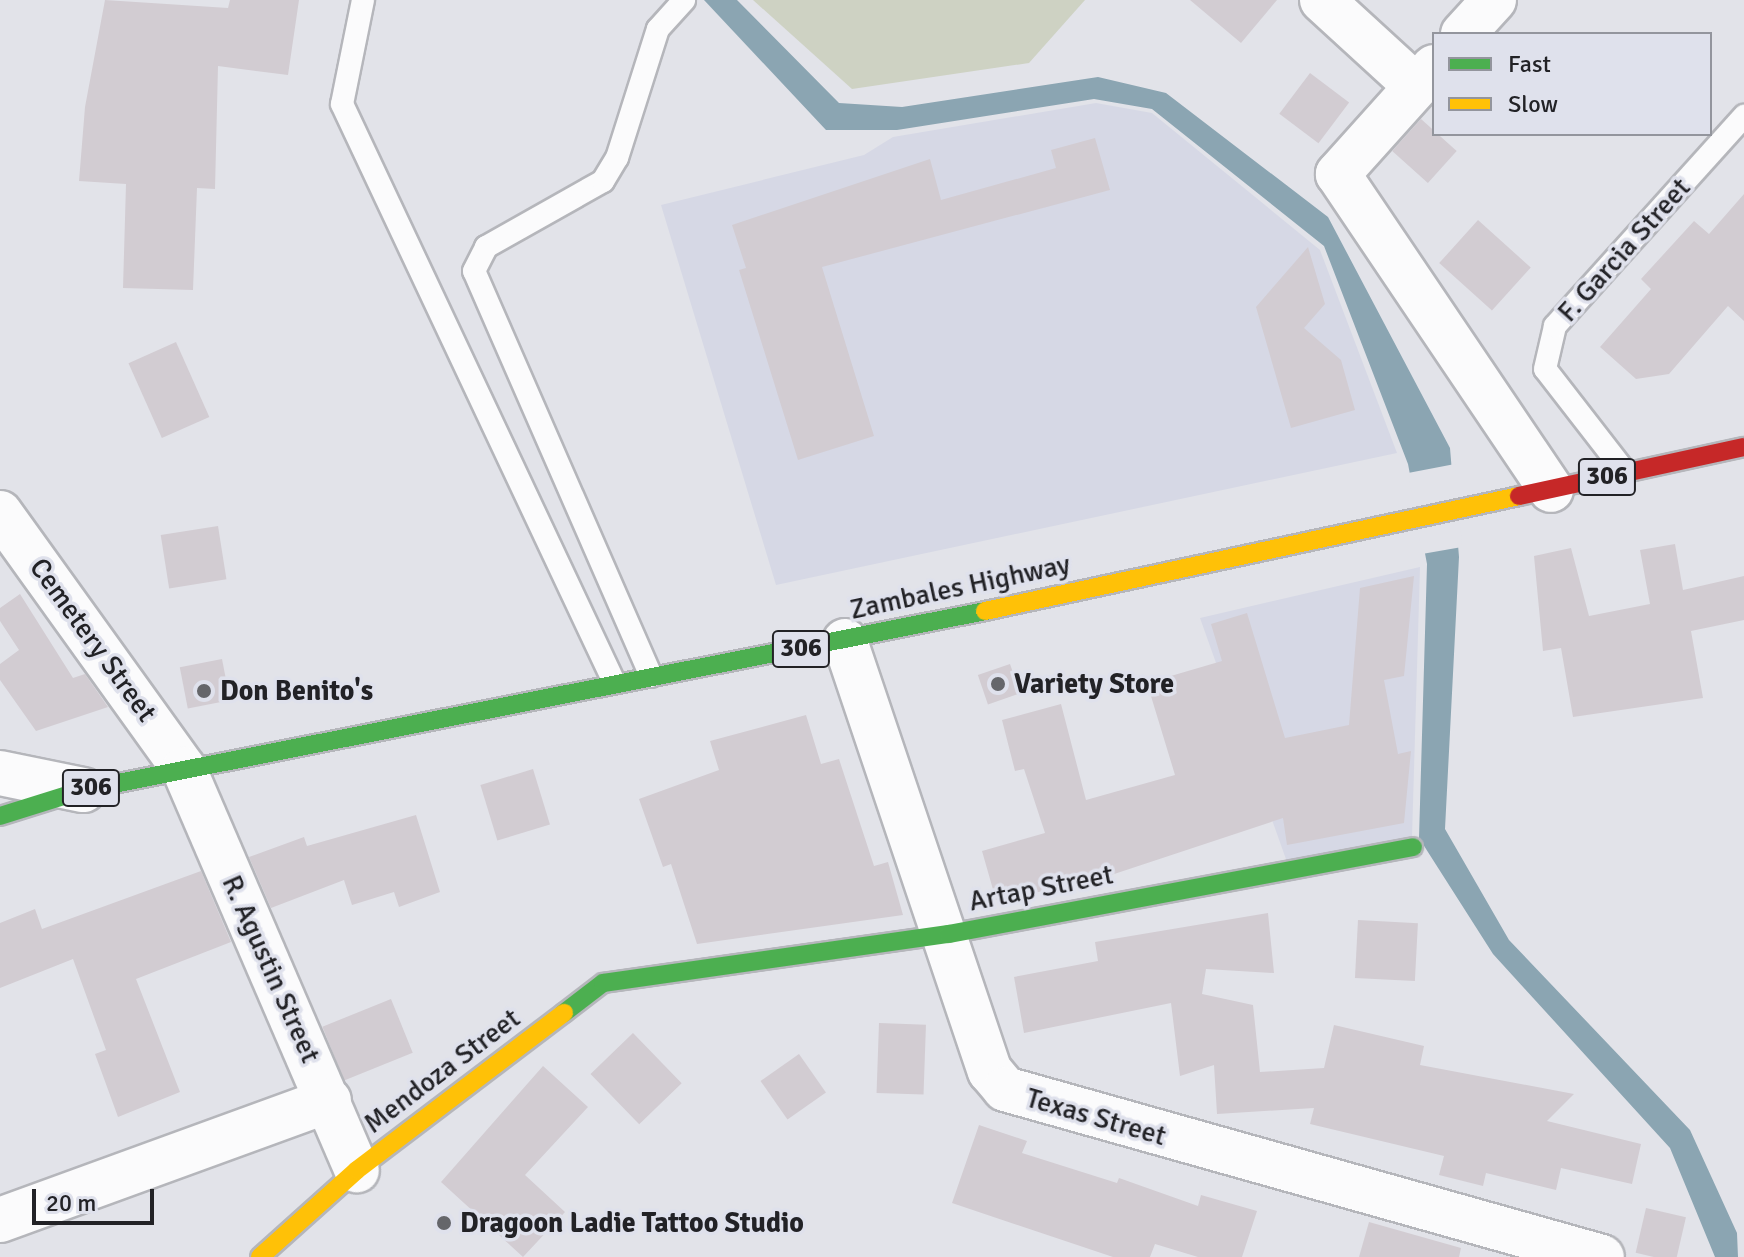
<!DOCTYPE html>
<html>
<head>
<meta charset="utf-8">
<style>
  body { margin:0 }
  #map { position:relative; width:1744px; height:1257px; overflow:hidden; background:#e2e3e9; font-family:Signika,sans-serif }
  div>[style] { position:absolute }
  .built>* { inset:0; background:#d6d8e5 }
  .green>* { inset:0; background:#ced2c3 }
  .water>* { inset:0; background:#8ba5b2 }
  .pier>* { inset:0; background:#e2e3e9 }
  .building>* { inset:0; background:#d2ccd2; transform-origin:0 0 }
  .roads { filter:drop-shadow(2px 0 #b5b6bb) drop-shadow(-2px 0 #b5b6bb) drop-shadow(0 2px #b5b6bb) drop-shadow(0 -2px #b5b6bb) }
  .lane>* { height:22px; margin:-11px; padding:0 11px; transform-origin:11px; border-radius:11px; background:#fbfbfc }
  .street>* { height:44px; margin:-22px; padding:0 22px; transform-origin:22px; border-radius:22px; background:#fbfbfc }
  .fast>* { height:18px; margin:-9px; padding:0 9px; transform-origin:9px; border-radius:9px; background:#4caf50 }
  .slow>* { height:18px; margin:-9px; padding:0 9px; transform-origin:9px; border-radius:9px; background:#ffc107 }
  .jam>* { height:18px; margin:-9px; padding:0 9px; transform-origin:9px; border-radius:9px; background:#c62828 }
  .dots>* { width:22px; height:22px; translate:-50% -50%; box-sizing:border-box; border:4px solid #dfe1ec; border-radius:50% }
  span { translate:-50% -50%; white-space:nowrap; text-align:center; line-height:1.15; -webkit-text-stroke:7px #dfe1ec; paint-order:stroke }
  .shield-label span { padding:2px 6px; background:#dfe1ec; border:2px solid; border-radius:6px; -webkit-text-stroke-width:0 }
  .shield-label { font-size:26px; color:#222226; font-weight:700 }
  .street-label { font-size:28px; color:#222226 }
  .poi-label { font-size:28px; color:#222226; font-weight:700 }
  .left { translate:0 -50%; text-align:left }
  .legend { position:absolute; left:1432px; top:32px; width:280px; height:104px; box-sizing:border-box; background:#dfe1ec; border:2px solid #93959d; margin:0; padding:10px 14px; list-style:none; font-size:24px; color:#222226 }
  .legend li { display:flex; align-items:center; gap:16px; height:40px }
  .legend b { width:40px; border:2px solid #93959d }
  .scale { position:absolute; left:32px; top:1189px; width:122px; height:36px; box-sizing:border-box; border:4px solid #222226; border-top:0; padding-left:10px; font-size:24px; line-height:28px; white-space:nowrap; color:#222226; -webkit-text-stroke:6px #dfe1ec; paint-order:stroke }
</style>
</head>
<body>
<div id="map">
  <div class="built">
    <i style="clip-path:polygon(1096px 103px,1152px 113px,1320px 250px,1397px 453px,776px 585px,661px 205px,864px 155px,893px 137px)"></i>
    <i style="clip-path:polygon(1420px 567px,1412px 837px,1287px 862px,1200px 618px)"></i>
  </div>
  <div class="green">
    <i style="clip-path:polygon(753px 0,1085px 0,1029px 63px,852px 89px)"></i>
  </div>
  <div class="water">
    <i style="clip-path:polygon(704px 0,737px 0,839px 103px,902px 107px,1098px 77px,1166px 93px,1328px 217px,1450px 448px,1459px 557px,1445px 829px,1509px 940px,1690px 1130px,1737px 1233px,1738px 1257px,1715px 1257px,1670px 1148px,1493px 954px,1419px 838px,1427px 564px,1408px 464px,1324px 246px,1152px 109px,1094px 99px,897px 130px,826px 130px)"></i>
  </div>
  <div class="pier">
    <i style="clip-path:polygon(1455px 464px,1462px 547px,1422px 554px,1408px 473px)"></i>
  </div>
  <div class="building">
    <i style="clip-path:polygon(105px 0,228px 8px,230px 0,299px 0,288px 75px,218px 66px,215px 189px,197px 188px,193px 290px,123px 288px,126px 184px,79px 181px,85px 107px)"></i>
    <i style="clip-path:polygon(1190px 0,1277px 0,1241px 43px)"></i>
    <i style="left:1310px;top:73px;width:49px;height:51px;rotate:37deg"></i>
    <i style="left:1421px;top:119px;width:48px;height:43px;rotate:42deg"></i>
    <i style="clip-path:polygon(1095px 138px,1110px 190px,822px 267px,874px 436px,798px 460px,739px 270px,746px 268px,732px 225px,930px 159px,941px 200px,1056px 168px,1051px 150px)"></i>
    <i style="clip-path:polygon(1744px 194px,1744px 321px,1728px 306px,1669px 374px,1636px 379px,1600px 347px,1651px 289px,1641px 279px,1694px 221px,1709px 234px)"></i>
    <i style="left:1478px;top:220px;width:71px;height:58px;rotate:42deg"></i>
    <i style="clip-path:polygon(1308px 247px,1325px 304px,1304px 328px,1341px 360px,1355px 410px,1291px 428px,1256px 307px)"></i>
    <i style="left:176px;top:342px;width:82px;height:52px;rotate:66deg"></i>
    <i style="left:218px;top:526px;width:54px;height:58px;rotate:81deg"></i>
    <i style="clip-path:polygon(1675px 544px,1683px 590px,1744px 576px,1744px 620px,1691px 631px,1703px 698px,1573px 717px,1561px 648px,1543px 651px,1534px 556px,1571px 548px,1589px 616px,1650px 604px,1640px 550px)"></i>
    <i style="clip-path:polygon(1414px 576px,1404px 676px,1384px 680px,1398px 754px,1411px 751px,1404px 823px,1287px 845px,1283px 818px,1087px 883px,996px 900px,982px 851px,1045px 833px,1024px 769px,1015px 771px,1002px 720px,1061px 704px,1086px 800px,1175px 775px,1147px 683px,1222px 661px,1211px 624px,1247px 613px,1285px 738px,1349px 725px,1360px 588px)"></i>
    <i style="clip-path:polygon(20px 594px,73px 678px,85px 674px,108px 707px,36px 731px,0 680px,0 664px,19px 650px,0 621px,0 608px)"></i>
    <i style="left:222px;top:659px;width:42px;height:43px;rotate:79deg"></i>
    <i style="left:1010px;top:664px;width:31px;height:34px;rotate:71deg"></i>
    <i style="clip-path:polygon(806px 715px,821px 764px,839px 759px,874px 866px,888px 862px,903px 915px,697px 944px,671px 864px,663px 867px,639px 799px,719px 770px,710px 741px)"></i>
    <i style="left:533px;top:769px;width:58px;height:55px;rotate:73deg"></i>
    <i style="clip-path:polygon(416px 815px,440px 892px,399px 907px,394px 892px,352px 905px,344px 880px,271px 908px,249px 857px,304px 837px,307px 846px)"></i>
    <i style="clip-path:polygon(201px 871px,231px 942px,136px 979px,180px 1092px,118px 1117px,95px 1054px,106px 1050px,73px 959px,0 988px,0 923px,35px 909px,42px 929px)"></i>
    <i style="clip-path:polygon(1268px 913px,1274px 973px,1206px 969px,1202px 994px,1253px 1005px,1260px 1072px,1324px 1068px,1334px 1025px,1424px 1046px,1420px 1065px,1574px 1094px,1547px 1121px,1641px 1144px,1632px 1184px,1561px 1168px,1556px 1190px,1486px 1173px,1483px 1186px,1439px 1175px,1444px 1156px,1310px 1124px,1314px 1108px,1217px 1114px,1214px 1065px,1180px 1076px,1171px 1003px,1024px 1033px,1014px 977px,1098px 961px,1095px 942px)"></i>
    <i style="left:1358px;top:920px;width:60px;height:58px;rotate:3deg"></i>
    <i style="left:391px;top:999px;width:58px;height:74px;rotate:68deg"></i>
    <i style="left:879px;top:1023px;width:47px;height:70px;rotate:2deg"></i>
    <i style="left:633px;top:1033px;width:70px;height:59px;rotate:46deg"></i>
    <i style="left:799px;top:1054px;width:47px;height:47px;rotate:55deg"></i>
    <i style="clip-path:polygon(543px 1066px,588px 1107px,525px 1175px,565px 1212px,523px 1257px,441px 1182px)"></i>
    <i style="clip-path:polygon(979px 1125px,1027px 1141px,1022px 1153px,1117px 1183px,1119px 1178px,1198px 1206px,1201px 1195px,1257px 1211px,1242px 1257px,1198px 1257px,1155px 1244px,1150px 1257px,1113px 1257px,952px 1203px)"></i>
    <i style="left:1646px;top:1208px;width:41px;height:46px;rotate:13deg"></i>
    <i style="clip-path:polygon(1369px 1222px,1461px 1248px,1459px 1257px,1359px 1257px)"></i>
  </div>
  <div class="roads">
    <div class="lane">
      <i style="left:363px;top:0;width:106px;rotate:101.4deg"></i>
      <i style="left:342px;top:104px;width:639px;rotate:64.8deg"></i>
      <i style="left:1625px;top:472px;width:130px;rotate:-127.8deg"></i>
      <i style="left:1545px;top:369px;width:44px;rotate:-76.9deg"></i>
      <i style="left:1555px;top:326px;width:283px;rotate:-48deg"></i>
      <i style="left:651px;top:676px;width:442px;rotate:-113.6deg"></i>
      <i style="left:474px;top:271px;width:27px;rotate:-63deg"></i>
      <i style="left:486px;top:247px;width:134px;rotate:-29.4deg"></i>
      <i style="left:603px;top:181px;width:27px;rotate:-59deg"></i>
      <i style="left:617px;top:158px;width:135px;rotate:-72.4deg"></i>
      <i style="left:658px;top:29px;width:39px;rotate:-48deg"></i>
    </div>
    <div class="street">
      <i style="left:1322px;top:0;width:127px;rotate:42.5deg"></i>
      <i style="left:1463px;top:34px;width:46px;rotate:-47.6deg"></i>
      <i style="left:1434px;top:67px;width:144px;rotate:131.9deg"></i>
      <i style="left:1338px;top:174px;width:381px;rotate:56deg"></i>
      <i style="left:0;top:513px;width:315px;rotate:54.3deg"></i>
      <i style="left:184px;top:769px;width:437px;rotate:66.7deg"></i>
      <i style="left:845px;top:641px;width:454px;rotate:71.4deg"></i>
      <i style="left:990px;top:1071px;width:23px;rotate:50deg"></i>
      <i style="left:1005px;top:1089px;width:620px;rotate:15.72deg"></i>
      <i style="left:0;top:773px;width:85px;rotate:11.6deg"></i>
      <i style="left:0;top:1220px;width:350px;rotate:-20deg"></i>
    </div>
    <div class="fast">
      <i style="left:0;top:816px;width:87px;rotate:-17.4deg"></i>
      <i style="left:83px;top:790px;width:920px;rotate:-11.22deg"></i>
      <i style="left:564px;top:1013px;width:49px;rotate:-37.6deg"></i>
      <i style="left:603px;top:983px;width:349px;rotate:-8.1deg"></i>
      <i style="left:949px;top:934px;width:472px;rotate:-10.6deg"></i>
    </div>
    <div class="slow">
      <i style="left:985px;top:611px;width:546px;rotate:-12.15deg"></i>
      <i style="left:260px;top:1257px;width:130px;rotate:-41.9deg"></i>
      <i style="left:357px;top:1170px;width:260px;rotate:-37.2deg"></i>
    </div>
    <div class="jam">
      <i style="left:1519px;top:496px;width:230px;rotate:-12.3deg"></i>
    </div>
  </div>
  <div class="dots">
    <i style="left:998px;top:684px;background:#65666a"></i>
    <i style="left:204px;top:691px;background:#65666a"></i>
    <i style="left:444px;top:1223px;background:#65666a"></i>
  </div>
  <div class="shield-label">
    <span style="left:1607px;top:477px">306</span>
    <span style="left:801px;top:649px">306</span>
    <span style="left:91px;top:788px">306</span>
  </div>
  <div class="street-label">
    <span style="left:1624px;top:250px;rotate:-48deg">F. Garcia Street</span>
    <span style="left:960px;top:587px;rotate:-12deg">Zambales Highway</span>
    <span style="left:93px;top:640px;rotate:54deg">Cemetery Street</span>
    <span style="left:1041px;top:888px;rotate:-11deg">Artap Street</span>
    <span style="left:271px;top:969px;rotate:66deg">R. Agustin Street</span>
    <span style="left:442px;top:1071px;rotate:-37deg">Mendoza Street</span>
    <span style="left:1096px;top:1117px;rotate:16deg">Texas Street</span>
  </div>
  <div class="poi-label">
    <span class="left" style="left:1014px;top:684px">Variety Store</span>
    <span class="left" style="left:220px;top:691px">Don Benito's</span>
    <span class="left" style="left:460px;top:1223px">Dragoon Ladie Tattoo Studio</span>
  </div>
  <ul class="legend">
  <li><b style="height:10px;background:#4caf50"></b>Fast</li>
  <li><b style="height:10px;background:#ffc107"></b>Slow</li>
  </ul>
  <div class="scale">20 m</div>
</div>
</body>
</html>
